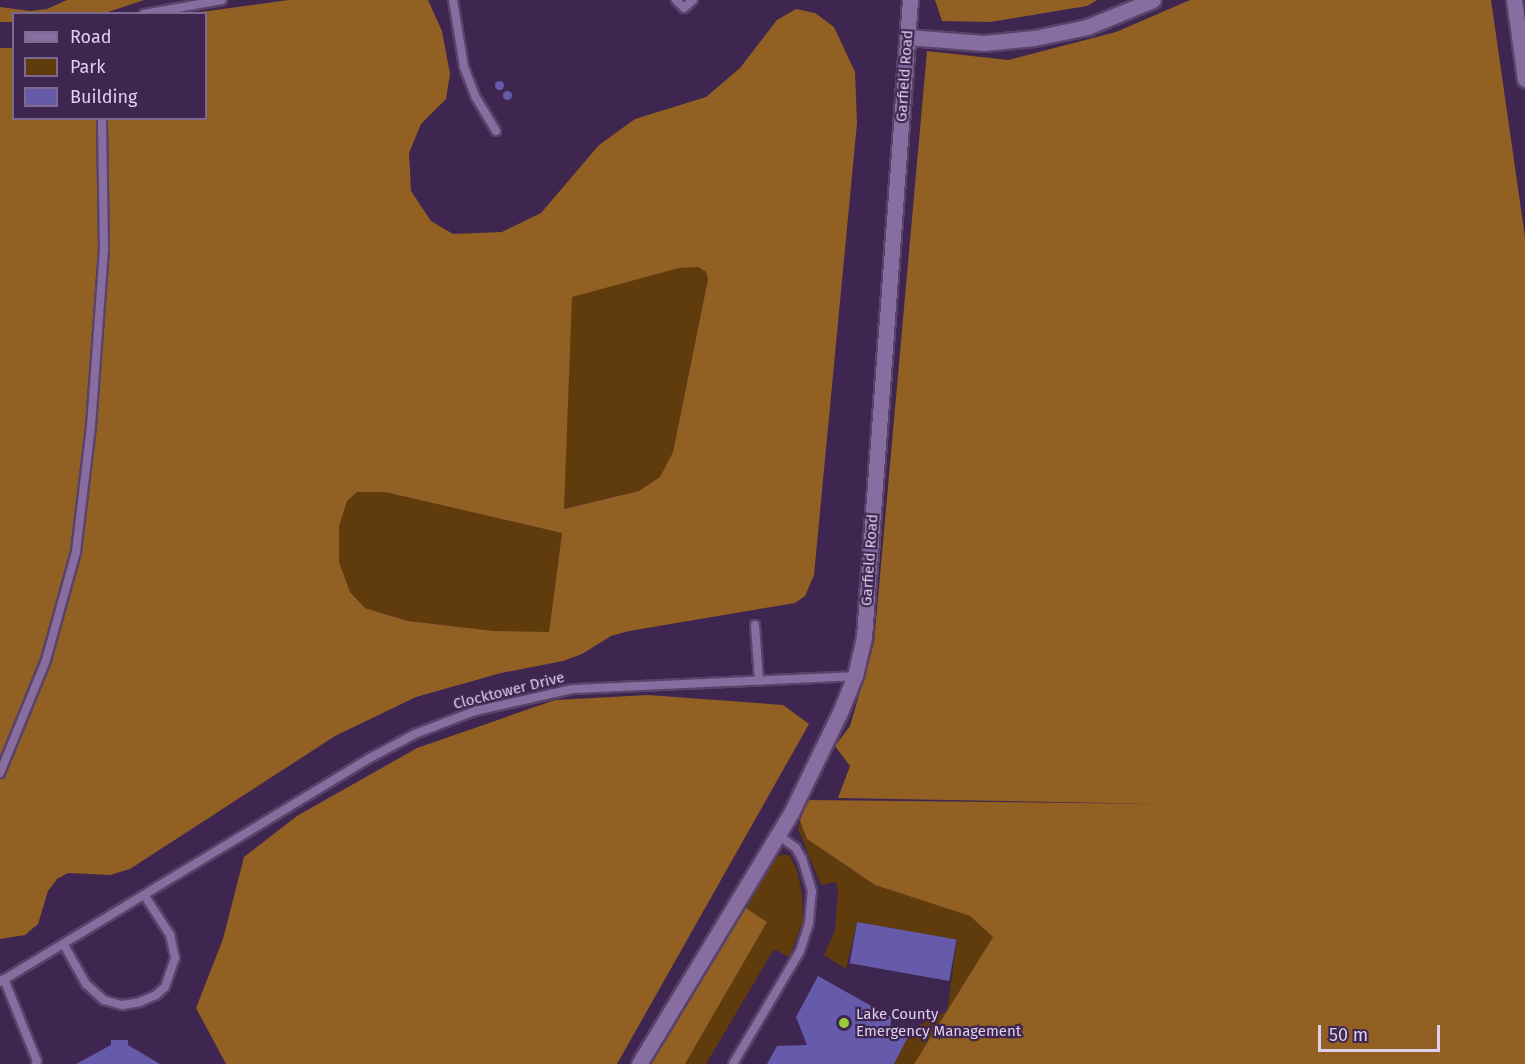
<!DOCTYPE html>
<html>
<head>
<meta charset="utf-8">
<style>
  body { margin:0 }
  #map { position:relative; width:1525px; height:1064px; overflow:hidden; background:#3e2651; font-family:"Fira Sans",sans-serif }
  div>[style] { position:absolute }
  .green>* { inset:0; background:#603b0c }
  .forest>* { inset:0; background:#916022 }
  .building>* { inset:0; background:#665aab; transform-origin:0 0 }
  .round { border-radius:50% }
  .roads { filter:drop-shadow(2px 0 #594369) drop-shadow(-2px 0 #594369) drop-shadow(0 2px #594369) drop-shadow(0 -2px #594369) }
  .lane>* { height:8px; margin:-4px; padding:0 4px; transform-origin:4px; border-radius:4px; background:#886ea0 }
  .street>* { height:15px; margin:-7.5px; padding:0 7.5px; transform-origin:7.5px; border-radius:7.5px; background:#886ea0 }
  .dots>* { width:16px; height:16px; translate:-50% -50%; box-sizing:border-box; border:3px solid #3e2651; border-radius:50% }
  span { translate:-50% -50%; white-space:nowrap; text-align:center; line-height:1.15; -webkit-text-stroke:4.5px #3e2651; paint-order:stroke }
  .street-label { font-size:15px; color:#ded0eb }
  .poi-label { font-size:15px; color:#ded0eb }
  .left { translate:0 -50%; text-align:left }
  .legend { position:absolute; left:12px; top:12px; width:195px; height:108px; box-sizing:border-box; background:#3e2651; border:2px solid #7e6a8f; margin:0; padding:8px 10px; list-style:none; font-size:18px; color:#ded0eb }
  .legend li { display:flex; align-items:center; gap:12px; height:30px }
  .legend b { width:30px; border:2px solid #7e6a8f }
  .scale { position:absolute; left:1318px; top:1025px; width:122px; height:27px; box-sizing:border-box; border:3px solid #ded0eb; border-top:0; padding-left:8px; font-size:18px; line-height:21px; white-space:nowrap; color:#ded0eb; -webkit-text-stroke:4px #3e2651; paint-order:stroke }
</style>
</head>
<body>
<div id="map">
  <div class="green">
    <i style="clip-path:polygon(698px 267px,706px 272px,708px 279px,673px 452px,660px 477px,639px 491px,563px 509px,572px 296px,679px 268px)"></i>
    <i style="clip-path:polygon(357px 492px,385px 492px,562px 533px,549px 633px,494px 631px,408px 621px,365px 608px,350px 592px,339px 562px,339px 527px,347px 501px)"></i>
    <i style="clip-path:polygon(800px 821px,807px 839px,875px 885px,970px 916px,993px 937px,914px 1064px,894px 1064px,912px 1029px,947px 1011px,957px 940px,857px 922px,846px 969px,824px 955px,835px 931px,838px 891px,836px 882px,821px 885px,798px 829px)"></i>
    <i style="clip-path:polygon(784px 854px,790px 856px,797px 870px,802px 895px,803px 921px,789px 957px,774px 949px,706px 1064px,685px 1064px,767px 922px,743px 906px,773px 858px)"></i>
  </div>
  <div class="forest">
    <i style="clip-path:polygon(67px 0,144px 0,105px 13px,14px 14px,13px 22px,0 22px,0 7px,30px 11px,47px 9px)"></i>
    <i style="clip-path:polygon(evenodd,289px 0,428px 0,442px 31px,450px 74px,446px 99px,421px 124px,409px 153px,411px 191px,431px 221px,453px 234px,502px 232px,541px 213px,599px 145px,635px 119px,706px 97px,740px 68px,777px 20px,796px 9px,815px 13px,834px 27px,855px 72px,857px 123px,814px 575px,805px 596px,795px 603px,629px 631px,611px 636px,582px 654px,563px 661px,501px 673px,416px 697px,335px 736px,130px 869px,110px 875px,68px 873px,57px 879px,48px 891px,38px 924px,25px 935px,0 939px,0 48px,13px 48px,14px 118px,206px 118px,206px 14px,193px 13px,289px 0,698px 267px,706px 272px,708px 279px,673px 452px,660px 477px,639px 491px,564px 509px,572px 297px,679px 268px,698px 267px,289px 0,357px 492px,385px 492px,562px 533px,549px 632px,494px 631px,408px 621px,365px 608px,350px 592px,339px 562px,339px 527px,347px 501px,357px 492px)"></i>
    <i style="clip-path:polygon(935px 0,1097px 0,1087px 6px,990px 22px,942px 21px)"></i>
    <i style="clip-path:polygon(1190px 0,1491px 0,1525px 237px,1525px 1064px,914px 1064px,993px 937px,970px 916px,875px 885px,807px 839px,800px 821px,807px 800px,1165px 804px,838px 798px,850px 766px,835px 746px,850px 726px,874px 643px,927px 51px,1008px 60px,1116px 32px)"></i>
    <i style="clip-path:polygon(648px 695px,783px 705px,809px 724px,617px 1064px,226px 1064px,196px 1008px,223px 939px,244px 857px,297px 816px,417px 748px,555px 700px)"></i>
    <i style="clip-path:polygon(743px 906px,767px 922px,685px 1064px,647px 1064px)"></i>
  </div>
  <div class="building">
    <i class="round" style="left:494.5px;top:80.5px;width:9px;height:9px"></i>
    <i class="round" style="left:502.5px;top:90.5px;width:9px;height:9px"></i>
    <i style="left:857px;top:922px;width:101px;height:42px;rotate:10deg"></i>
    <i style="clip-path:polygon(818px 976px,891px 1017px,890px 1041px,912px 1029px,894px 1064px,767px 1064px,777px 1046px,807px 1045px,796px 1017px)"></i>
    <i style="clip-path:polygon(111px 1040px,128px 1040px,128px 1045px,160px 1064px,76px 1064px,111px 1045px)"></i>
  </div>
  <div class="roads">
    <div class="lane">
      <i style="left:453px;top:0;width:68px;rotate:80.7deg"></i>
      <i style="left:464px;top:67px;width:31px;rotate:69deg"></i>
      <i style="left:475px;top:96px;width:41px;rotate:59deg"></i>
      <i style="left:676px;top:0;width:11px;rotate:45deg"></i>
      <i style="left:684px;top:8px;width:12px;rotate:-42deg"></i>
      <i style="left:144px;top:14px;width:79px;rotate:-10.2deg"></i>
      <i style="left:755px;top:625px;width:56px;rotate:85.9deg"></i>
      <i style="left:0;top:773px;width:122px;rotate:-67.8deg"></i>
      <i style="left:46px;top:660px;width:112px;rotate:-74.5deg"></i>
      <i style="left:76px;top:552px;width:127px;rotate:-83.2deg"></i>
      <i style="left:91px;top:426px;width:177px;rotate:-85.8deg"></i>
      <i style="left:104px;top:249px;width:131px;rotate:-90.9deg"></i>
      <i style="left:64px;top:945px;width:45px;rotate:60.6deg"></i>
      <i style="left:86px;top:984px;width:24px;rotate:42deg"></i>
      <i style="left:104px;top:1000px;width:19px;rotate:16deg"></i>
      <i style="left:122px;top:1005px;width:18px;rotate:-9deg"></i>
      <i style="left:140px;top:1002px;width:17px;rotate:-24deg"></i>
      <i style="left:156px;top:995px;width:12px;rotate:-42deg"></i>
      <i style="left:165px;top:987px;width:31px;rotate:-71deg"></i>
      <i style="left:175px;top:958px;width:24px;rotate:-102deg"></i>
      <i style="left:170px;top:935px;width:46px;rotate:-122.7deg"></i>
      <i style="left:4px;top:979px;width:88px;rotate:68.1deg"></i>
      <i style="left:37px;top:1061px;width:3px;rotate:108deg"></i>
      <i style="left:0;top:982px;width:430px;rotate:-31.2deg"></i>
      <i style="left:368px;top:759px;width:53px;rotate:-28deg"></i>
      <i style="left:415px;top:734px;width:64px;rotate:-21deg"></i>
      <i style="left:475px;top:711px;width:100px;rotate:-12.7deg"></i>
      <i style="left:573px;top:689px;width:282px;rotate:-2.6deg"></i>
      <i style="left:733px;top:1064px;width:131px;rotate:-59.3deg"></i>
      <i style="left:800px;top:951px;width:29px;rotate:-72deg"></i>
      <i style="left:809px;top:923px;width:32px;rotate:-85deg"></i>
      <i style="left:812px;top:891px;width:34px;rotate:-107deg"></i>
      <i style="left:802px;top:859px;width:13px;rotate:-119deg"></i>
      <i style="left:796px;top:848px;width:22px;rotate:-144deg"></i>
    </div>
    <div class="street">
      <i style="left:1514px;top:0;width:80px;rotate:82.1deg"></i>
      <i style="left:907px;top:37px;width:77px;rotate:4.5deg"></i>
      <i style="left:984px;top:43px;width:50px;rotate:-5.7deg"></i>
      <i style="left:1034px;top:38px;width:54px;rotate:-11.7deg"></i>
      <i style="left:1087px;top:27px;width:71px;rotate:-22.2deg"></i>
      <i style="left:639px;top:1064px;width:293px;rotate:-58.8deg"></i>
      <i style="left:791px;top:813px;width:114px;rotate:-64.1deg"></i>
      <i style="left:841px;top:710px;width:37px;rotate:-68deg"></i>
      <i style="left:855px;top:676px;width:40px;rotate:-77deg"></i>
      <i style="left:864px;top:637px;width:639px;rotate:-85.87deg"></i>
    </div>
  </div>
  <div class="dots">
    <i style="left:844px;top:1023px;background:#96cc3a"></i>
  </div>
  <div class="street-label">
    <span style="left:905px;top:76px;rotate:-86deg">Garfield Road</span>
    <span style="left:870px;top:560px;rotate:-86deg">Garfield Road</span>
    <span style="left:509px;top:691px;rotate:-14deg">Clocktower Drive</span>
  </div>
  <div class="poi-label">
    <span class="left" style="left:856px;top:1023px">Lake County<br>Emergency Management</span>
  </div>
  <ul class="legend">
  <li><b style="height:8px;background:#886ea0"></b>Road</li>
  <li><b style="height:16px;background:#603b0c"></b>Park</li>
  <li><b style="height:16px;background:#665aab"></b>Building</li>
  </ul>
  <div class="scale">50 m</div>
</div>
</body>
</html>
